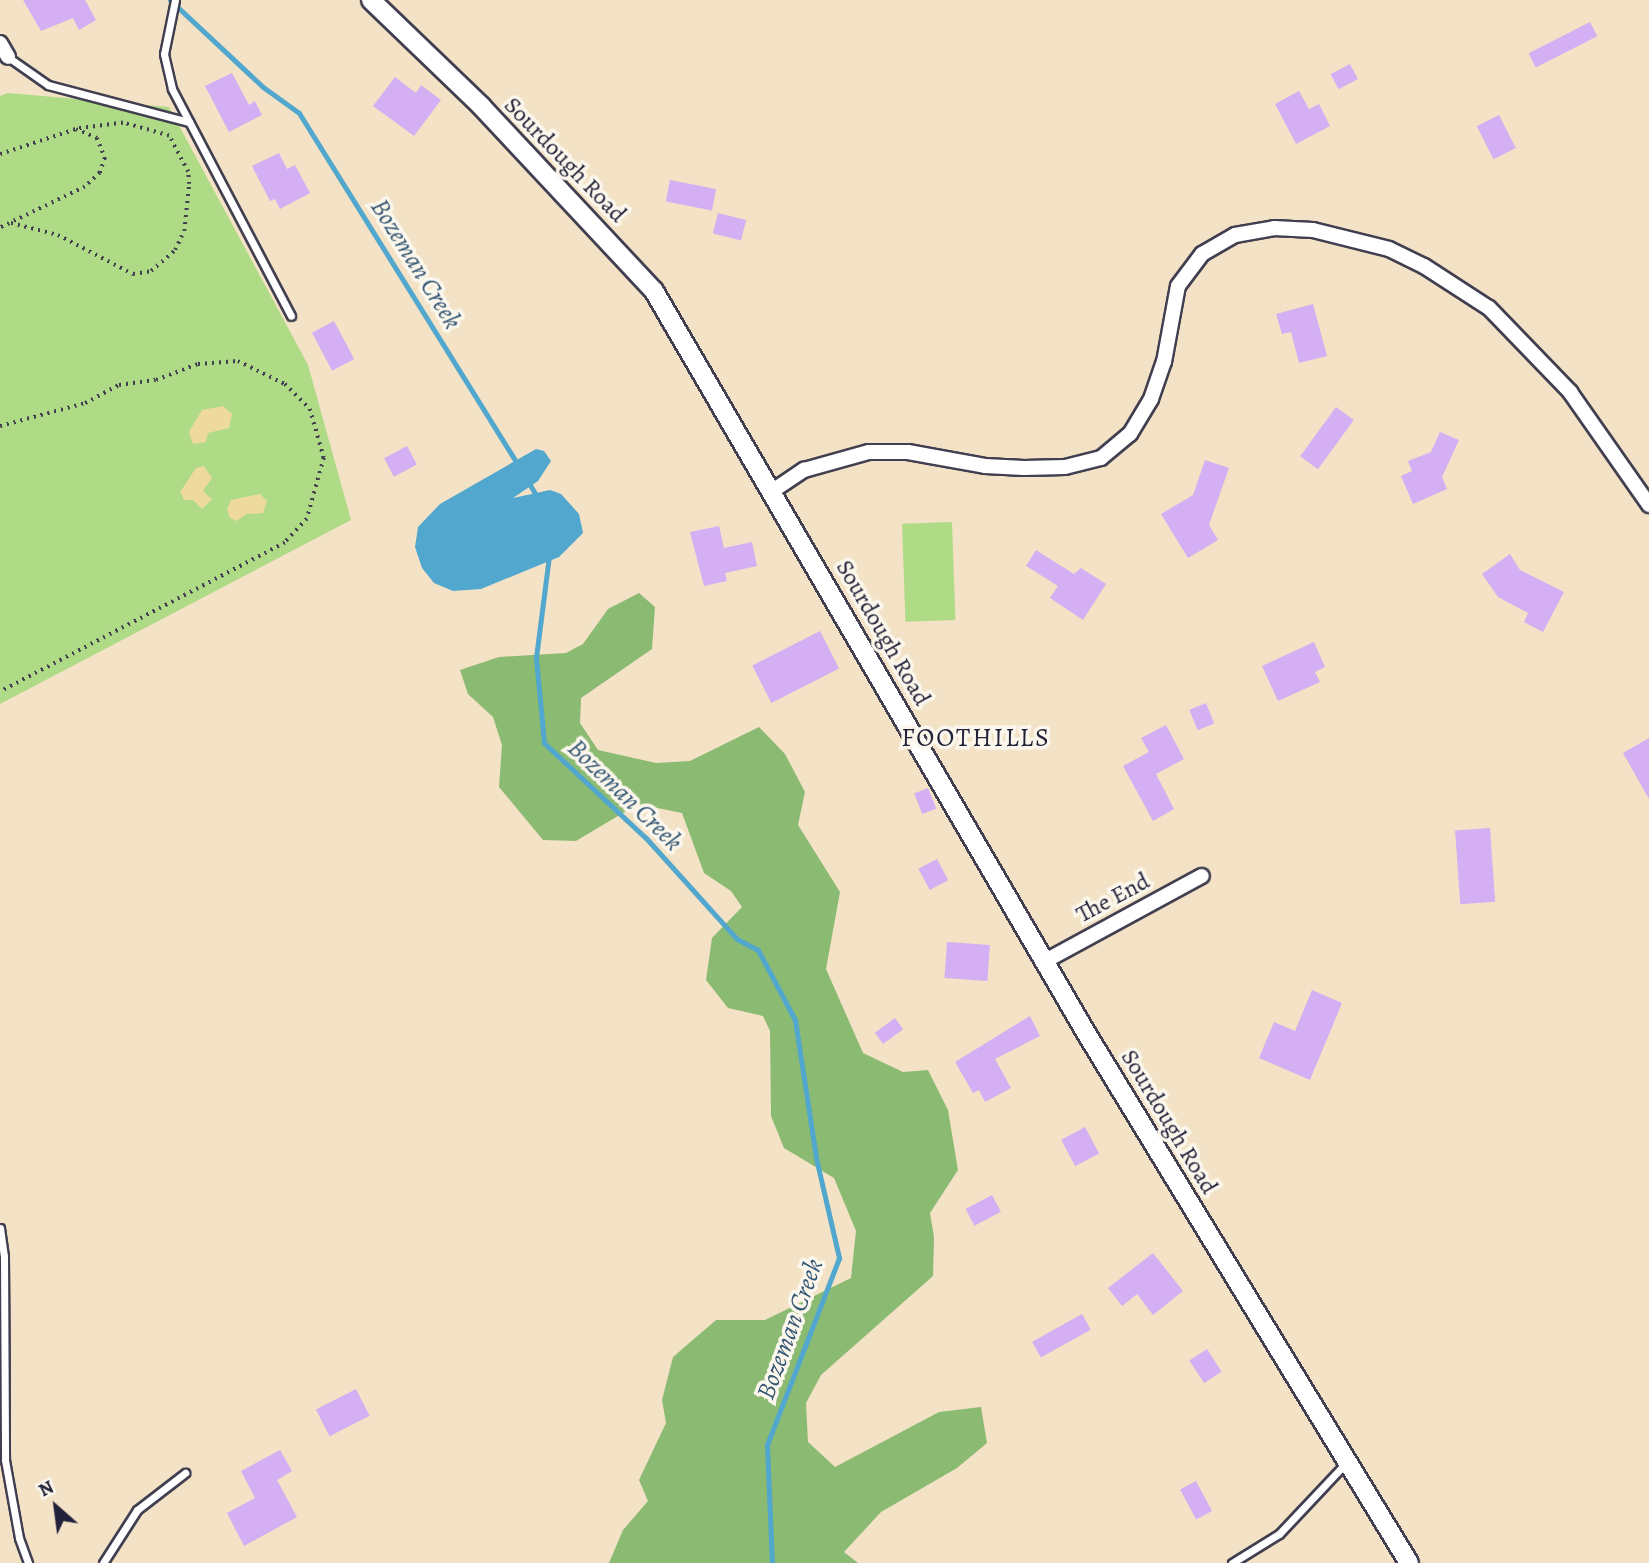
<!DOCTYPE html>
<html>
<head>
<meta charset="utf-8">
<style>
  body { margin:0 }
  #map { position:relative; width:1649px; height:1563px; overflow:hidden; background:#f3e2c5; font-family:Alegreya,serif }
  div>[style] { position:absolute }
  .green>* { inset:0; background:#afda86; transform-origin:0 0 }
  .forest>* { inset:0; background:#8bba73 }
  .sand>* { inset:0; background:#eeda9e }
  .water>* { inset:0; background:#51a7cd }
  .stream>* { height:5px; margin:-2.5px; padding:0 2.5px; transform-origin:2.5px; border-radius:2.5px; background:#51a7cd }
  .building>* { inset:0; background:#d4aff3; transform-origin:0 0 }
  .path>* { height:3.5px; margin-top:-1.75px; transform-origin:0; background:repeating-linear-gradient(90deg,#413f50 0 2px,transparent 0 7px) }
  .roads { filter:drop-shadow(2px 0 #413f50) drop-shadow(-2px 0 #413f50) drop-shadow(0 2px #413f50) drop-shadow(0 -2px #413f50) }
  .service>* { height:7px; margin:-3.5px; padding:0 3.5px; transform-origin:3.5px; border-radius:3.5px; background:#fff }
  .minor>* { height:14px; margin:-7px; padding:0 7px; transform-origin:7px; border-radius:7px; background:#fff }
  .tertiary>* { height:18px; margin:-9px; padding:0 9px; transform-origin:9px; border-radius:9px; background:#fff }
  span { translate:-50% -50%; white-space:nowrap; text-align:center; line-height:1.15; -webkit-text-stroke:7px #fbf7ec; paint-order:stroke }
  .street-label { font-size:24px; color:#22223b }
  .water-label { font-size:26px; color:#355775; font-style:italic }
  .neighbourhood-label { font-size:26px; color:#22223b; letter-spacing:2px }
  .north { position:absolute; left:21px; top:1472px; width:70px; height:70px; -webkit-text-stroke:5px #fbf7ec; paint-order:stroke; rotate:332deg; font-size:19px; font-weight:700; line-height:28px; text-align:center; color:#22223b }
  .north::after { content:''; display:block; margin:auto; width:24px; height:32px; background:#22223b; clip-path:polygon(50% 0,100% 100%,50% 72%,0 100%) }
</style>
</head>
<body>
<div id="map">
  <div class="green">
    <i style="clip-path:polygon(8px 93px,169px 107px,308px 365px,351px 520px,0 704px,0 96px)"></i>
    <i style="left:952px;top:522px;width:98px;height:50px;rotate:88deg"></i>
  </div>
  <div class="forest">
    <i style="clip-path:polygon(639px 593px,655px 607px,652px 649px,581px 698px,580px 723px,598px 750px,656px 763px,690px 761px,759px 727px,785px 754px,805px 792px,798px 825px,840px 892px,826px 969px,863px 1053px,903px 1072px,928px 1070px,948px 1110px,958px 1170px,930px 1213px,934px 1237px,933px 1276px,821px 1375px,806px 1403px,808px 1442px,835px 1467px,939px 1412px,981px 1407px,987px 1443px,957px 1468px,881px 1512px,844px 1552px,858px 1563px,609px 1563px,623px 1530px,648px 1501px,639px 1480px,666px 1423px,662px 1400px,673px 1357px,716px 1320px,765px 1320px,851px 1278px,856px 1231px,834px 1178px,784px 1148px,771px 1116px,770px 1031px,763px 1016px,728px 1008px,706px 980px,712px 938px,742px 907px,731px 891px,704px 873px,682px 813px,638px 804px,576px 841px,543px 840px,499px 787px,502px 745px,493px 717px,468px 694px,460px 670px,499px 657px,566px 653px,583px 644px,608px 609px)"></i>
  </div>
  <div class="sand">
    <i style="clip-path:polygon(223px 406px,232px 414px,229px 428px,208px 433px,206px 442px,193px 444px,189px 432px,202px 410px)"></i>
    <i style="clip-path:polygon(204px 466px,212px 478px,203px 491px,212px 499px,202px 509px,193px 500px,184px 500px,180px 492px,196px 468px)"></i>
    <i style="clip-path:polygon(260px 494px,267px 501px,263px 513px,246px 514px,237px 521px,230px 518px,227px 509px,231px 500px)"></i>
  </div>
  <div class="water">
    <i style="clip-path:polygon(536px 449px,544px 451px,551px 461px,538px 481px,513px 498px,550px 490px,561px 494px,579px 514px,583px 533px,559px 557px,481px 589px,453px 591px,434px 583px,422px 568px,415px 547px,418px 527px,440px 504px)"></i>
  </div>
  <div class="stream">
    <i style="left:170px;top:0;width:127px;rotate:43.1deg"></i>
    <i style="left:263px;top:87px;width:44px;rotate:35.8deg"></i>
    <i style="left:299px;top:113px;width:415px;rotate:58.1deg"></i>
    <i style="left:527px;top:480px;width:21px;rotate:59deg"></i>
    <i style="left:549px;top:556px;width:103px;rotate:97.3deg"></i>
    <i style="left:536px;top:658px;width:85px;rotate:84.6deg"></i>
    <i style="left:544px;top:743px;width:139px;rotate:43deg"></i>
    <i style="left:646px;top:838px;width:136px;rotate:48deg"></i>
    <i style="left:737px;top:939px;width:24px;rotate:28deg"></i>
    <i style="left:758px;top:950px;width:79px;rotate:62.1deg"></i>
    <i style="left:795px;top:1020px;width:140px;rotate:81.3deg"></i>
    <i style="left:816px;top:1158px;width:103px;rotate:77deg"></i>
    <i style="left:839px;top:1258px;width:200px;rotate:111.1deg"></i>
    <i style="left:767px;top:1445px;width:118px;rotate:87.6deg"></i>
  </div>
  <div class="building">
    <i style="clip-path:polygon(23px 0,85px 0,96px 20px,79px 30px,73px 18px,41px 31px)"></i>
    <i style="left:1590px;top:22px;width:16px;height:69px;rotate:63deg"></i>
    <i style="left:1350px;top:64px;width:17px;height:22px;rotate:62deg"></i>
    <i style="clip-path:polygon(232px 73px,249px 105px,255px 101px,262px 115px,229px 132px,205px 86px)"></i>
    <i style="clip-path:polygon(395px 77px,416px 93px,421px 85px,441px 100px,414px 136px,373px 106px)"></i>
    <i style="clip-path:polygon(1299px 91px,1309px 109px,1319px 104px,1330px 126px,1296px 144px,1275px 104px)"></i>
    <i style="left:1499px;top:115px;width:37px;height:25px;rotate:63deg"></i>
    <i style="clip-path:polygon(279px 153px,287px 169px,295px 165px,310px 193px,280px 209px,275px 199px,270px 201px,252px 166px)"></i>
    <i style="left:670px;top:180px;width:47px;height:22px;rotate:11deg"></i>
    <i style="left:718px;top:213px;width:29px;height:21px;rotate:14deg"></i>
    <i style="clip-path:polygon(1313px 304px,1327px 356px,1299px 363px,1291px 332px,1282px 334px,1276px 314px)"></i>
    <i style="left:334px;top:321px;width:43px;height:25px;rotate:62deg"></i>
    <i style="left:1336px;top:407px;width:22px;height:61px;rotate:36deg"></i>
    <i style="clip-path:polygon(1440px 432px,1459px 440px,1442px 477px,1447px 489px,1413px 504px,1401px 476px,1412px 471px,1408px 461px,1431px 452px)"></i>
    <i style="left:407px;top:446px;width:21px;height:26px;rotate:62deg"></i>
    <i style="clip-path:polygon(1205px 460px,1229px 468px,1209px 525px,1218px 540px,1188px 558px,1161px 514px,1193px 495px)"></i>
    <i style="clip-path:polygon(719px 526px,724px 548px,752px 542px,757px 566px,725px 573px,727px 581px,704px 586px,690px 532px)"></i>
    <i style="clip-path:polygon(1036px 550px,1074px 574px,1081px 568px,1106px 584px,1083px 620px,1050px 598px,1058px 586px,1026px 566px)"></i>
    <i style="clip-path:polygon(1510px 554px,1520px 570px,1564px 592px,1543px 632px,1524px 622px,1528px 613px,1498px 597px,1482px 574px)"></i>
    <i style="left:820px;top:631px;width:42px;height:76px;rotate:63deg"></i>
    <i style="clip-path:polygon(1314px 642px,1325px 667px,1315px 672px,1320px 682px,1278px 701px,1262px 666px)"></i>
    <i style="left:1206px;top:703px;width:22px;height:18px;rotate:68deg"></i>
    <i style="clip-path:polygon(1166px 725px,1184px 759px,1156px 774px,1174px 809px,1153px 821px,1123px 766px,1149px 752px,1141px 738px)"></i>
    <i style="clip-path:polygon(1649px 738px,1649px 799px,1623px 753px)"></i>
    <i style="left:928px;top:788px;width:22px;height:15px;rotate:68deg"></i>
    <i style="left:1490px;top:828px;width:74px;height:35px;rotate:86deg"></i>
    <i style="left:937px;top:859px;width:24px;height:21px;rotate:62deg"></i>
    <i style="left:947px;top:942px;width:43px;height:36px;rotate:4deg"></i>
    <i style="clip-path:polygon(1312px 990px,1342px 1003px,1310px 1080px,1259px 1058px,1274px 1022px,1295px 1031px)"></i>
    <i style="clip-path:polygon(1030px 1016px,1040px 1036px,995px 1059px,1011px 1088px,985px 1102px,979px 1090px,973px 1093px,955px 1062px)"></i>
    <i style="left:895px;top:1018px;width:14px;height:25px;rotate:54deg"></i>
    <i style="left:1085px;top:1127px;width:30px;height:27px;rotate:62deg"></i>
    <i style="left:992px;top:1195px;width:19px;height:30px;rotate:62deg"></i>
    <i style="clip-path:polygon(1153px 1253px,1183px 1291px,1153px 1315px,1137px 1294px,1122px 1306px,1108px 1288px)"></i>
    <i style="left:1082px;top:1314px;width:18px;height:57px;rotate:61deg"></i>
    <i style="left:1207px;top:1349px;width:27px;height:21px;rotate:57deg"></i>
    <i style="left:356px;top:1389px;width:30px;height:45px;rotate:63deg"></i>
    <i style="clip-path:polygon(280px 1450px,292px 1471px,277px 1480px,297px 1517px,244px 1546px,227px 1513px,255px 1498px,241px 1471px)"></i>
    <i style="left:1196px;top:1481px;width:34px;height:18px;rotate:62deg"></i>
  </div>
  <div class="path">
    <i style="left:0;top:154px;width:80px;rotate:-18.2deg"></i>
    <i style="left:76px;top:129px;width:23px;rotate:23deg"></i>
    <i style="left:97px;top:138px;width:22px;rotate:68deg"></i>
    <i style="left:105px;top:158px;width:16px;rotate:108deg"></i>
    <i style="left:100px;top:173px;width:21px;rotate:137deg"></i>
    <i style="left:85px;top:187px;width:94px;rotate:154.2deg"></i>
    <i style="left:11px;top:223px;width:49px;rotate:14.3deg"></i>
    <i style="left:58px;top:235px;width:85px;rotate:27.5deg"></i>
    <i style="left:133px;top:274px;width:18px;rotate:-9deg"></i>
    <i style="left:151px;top:271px;width:32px;rotate:-41deg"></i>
    <i style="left:175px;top:250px;width:21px;rotate:-65deg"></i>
    <i style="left:184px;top:231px;width:47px;rotate:-83.9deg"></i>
    <i style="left:189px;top:184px;width:12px;rotate:-95deg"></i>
    <i style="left:188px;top:172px;width:41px;rotate:-117.8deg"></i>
    <i style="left:169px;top:136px;width:48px;rotate:-164.2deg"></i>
    <i style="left:123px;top:123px;width:47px;rotate:172.7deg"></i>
    <i style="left:0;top:426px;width:88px;rotate:-15.1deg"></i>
    <i style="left:85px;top:403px;width:38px;rotate:-28deg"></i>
    <i style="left:119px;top:385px;width:37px;rotate:-8deg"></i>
    <i style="left:156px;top:380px;width:45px;rotate:-20.9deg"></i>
    <i style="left:198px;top:364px;width:40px;rotate:-4.3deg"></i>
    <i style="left:238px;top:361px;width:52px;rotate:26.1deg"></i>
    <i style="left:285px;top:384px;width:35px;rotate:45deg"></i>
    <i style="left:310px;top:409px;width:51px;rotate:74.1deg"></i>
    <i style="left:324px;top:458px;width:63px;rotate:105.6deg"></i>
    <i style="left:307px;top:519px;width:33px;rotate:133deg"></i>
    <i style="left:285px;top:543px;width:322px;rotate:152.4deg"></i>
  </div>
  <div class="roads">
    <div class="service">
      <i style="left:175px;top:0;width:55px;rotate:101.5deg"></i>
      <i style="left:164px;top:54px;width:36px;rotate:77deg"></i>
      <i style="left:172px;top:89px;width:256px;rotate:62.3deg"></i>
      <i style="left:8px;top:57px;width:49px;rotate:35deg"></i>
      <i style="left:48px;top:85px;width:146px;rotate:14.7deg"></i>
      <i style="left:0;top:1228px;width:28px;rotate:82deg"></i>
      <i style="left:4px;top:1256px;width:204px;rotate:89.7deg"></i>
      <i style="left:5px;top:1460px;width:79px;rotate:79.8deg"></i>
      <i style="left:19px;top:1538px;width:27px;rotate:70deg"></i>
      <i style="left:103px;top:1563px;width:63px;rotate:-57.3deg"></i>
      <i style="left:137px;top:1510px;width:61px;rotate:-37.6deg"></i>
      <i style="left:1232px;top:1563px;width:55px;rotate:-31.7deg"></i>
      <i style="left:1279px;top:1534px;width:98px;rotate:-46.7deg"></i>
    </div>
    <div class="minor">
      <i style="left:0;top:43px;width:16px;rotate:60deg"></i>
      <i style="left:771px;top:492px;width:40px;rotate:-34deg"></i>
      <i style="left:804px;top:470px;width:67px;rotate:-15.5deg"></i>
      <i style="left:869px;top:452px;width:39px"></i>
      <i style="left:908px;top:452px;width:78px;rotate:10.3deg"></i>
      <i style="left:985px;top:466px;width:39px;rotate:3deg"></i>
      <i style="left:1024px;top:468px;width:41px;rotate:-1.4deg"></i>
      <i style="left:1065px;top:467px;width:37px;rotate:-14deg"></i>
      <i style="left:1101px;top:458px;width:38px;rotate:-40deg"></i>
      <i style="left:1130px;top:434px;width:41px;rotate:-59deg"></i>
      <i style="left:1151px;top:399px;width:39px;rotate:-71deg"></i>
      <i style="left:1164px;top:362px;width:77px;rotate:-79.6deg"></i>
      <i style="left:1178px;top:286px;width:40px;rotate:-53deg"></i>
      <i style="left:1202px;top:254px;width:38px;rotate:-30deg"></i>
      <i style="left:1235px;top:235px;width:40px;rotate:-10deg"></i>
      <i style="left:1274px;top:228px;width:39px;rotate:3deg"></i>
      <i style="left:1313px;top:230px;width:78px;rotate:14deg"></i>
      <i style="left:1389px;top:249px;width:39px;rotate:26deg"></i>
      <i style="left:1424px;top:266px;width:77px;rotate:32.9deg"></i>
      <i style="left:1489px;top:308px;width:117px;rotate:46deg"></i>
      <i style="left:1570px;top:392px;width:138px;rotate:55deg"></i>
      <i style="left:1047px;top:960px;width:176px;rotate:-28.5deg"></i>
    </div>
    <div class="tertiary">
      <i style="left:371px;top:0;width:153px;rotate:43.9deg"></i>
      <i style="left:481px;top:106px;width:253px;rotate:46.9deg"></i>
      <i style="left:654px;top:291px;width:862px;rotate:59.78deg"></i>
      <i style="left:1088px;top:1036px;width:617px;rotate:58.65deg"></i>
    </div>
  </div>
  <div class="street-label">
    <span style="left:565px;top:160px;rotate:46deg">Sourdough Road</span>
    <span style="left:883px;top:633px;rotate:60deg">Sourdough Road</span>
    <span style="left:1113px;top:898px;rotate:-28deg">The End</span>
    <span style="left:1169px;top:1122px;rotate:59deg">Sourdough Road</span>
  </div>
  <div class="water-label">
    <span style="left:416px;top:264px;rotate:58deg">Bozeman Creek</span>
    <span style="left:625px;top:795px;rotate:44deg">Bozeman Creek</span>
    <span style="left:790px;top:1329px;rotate:-70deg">Bozeman Creek</span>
  </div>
  <div class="neighbourhood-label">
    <span style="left:976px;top:738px">FOOTHILLS</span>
  </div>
  <div class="north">N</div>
</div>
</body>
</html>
